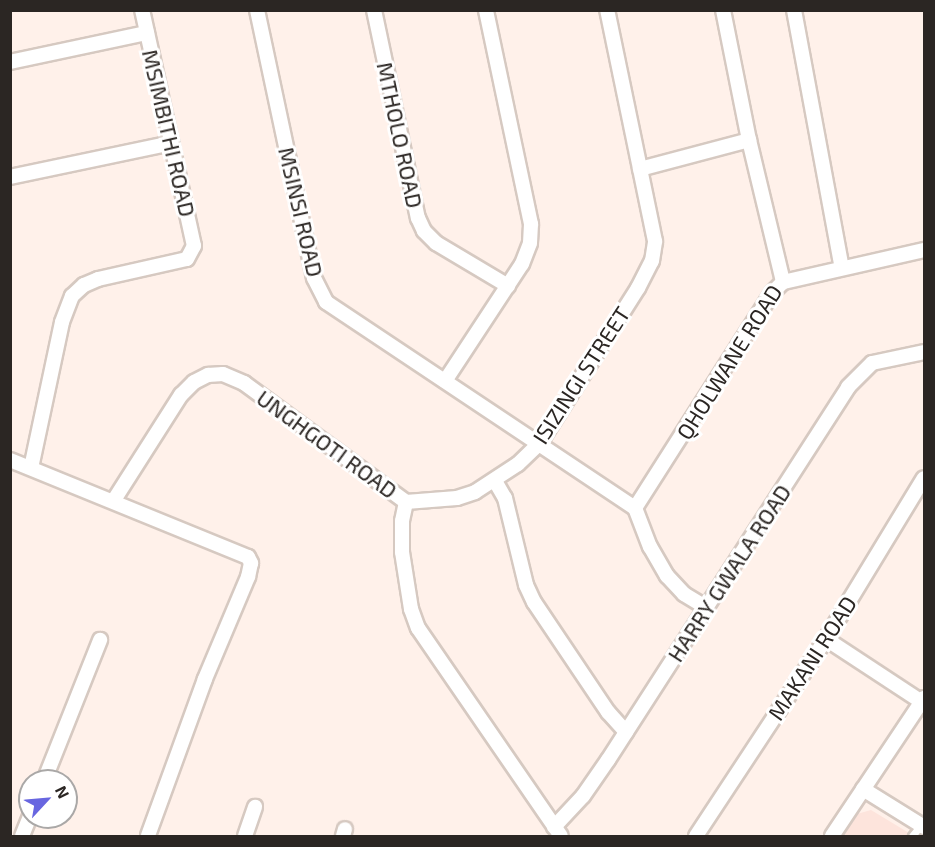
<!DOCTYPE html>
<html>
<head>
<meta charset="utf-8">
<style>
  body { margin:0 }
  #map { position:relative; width:935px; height:847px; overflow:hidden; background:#fff1ea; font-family:"Exo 2",sans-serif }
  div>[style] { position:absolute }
  .education>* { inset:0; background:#fde4dc }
  .roads { filter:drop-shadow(2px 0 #d6c9c1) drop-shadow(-2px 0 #d6c9c1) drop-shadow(0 2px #d6c9c1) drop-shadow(0 -2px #d6c9c1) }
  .service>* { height:7px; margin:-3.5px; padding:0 3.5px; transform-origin:3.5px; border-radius:3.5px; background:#fff }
  .minor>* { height:14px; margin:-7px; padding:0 7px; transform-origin:7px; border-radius:7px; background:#fff }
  span { translate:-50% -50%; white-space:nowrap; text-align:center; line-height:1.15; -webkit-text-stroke:6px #fff; paint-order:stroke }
  .street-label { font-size:22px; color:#2b2623 }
  .frame { position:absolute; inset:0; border:12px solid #2b2623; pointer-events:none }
  .north { position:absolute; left:18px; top:769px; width:60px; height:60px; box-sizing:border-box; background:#fff; border:2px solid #aaa8a7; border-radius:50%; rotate:64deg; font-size:16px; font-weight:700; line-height:24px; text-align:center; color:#2b2623 }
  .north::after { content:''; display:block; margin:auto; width:21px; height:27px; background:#6866e0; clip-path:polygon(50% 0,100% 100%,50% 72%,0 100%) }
</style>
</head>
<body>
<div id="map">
  <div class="education">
    <i style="clip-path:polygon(871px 810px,914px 836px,842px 836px,857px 814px)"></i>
  </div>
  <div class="roads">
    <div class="service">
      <i style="left:912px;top:836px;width:14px;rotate:-51deg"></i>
    </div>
    <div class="minor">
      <i style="left:257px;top:10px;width:274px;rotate:78deg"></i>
      <i style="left:314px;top:278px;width:27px;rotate:63deg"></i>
      <i style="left:326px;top:302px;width:371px;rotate:33.7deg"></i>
      <i style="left:374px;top:10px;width:213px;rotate:78.1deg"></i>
      <i style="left:418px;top:218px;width:14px;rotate:65deg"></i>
      <i style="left:424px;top:231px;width:17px;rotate:45deg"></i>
      <i style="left:436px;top:243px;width:84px;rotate:30.8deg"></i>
      <i style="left:723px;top:10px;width:133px;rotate:78.7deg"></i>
      <i style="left:749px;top:140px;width:146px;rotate:76.5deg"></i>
      <i style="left:794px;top:10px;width:262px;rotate:79.5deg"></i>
      <i style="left:10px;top:62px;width:140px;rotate:-12deg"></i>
      <i style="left:640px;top:169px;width:113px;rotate:-14.9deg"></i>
      <i style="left:10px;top:177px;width:165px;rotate:-11.9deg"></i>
      <i style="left:445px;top:381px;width:140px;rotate:-56.7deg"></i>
      <i style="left:522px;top:264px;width:22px;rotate:-69deg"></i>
      <i style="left:530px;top:243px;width:19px;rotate:-87deg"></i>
      <i style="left:531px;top:224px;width:219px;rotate:-101.9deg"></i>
      <i style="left:10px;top:460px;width:257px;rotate:22.2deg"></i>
      <i style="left:248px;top:557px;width:7px;rotate:63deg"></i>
      <i style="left:251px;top:563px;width:14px;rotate:102deg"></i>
      <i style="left:248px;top:577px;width:111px;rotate:112.9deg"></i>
      <i style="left:205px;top:679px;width:167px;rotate:110deg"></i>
      <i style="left:31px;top:468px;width:149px;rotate:-78deg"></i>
      <i style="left:62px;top:322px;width:28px;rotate:-69deg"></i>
      <i style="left:72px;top:296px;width:16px;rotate:-43deg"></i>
      <i style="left:84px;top:285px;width:15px;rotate:-23deg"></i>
      <i style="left:98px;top:279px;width:91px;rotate:-12.7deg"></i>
      <i style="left:187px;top:259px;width:15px;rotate:-62deg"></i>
      <i style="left:194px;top:246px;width:242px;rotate:-102.4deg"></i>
      <i style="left:495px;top:481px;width:20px;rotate:60deg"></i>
      <i style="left:505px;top:498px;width:89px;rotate:76.4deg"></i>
      <i style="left:526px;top:585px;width:19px;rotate:65deg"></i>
      <i style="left:534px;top:602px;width:133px;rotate:56.1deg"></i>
      <i style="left:608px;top:712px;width:27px;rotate:48deg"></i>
      <i style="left:114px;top:500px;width:125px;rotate:-57.5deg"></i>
      <i style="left:181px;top:395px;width:18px;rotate:-45deg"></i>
      <i style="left:194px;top:382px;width:16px;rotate:-27deg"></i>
      <i style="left:208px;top:375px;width:15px;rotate:-4deg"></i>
      <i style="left:223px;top:374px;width:23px;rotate:23deg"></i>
      <i style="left:244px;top:383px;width:201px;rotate:36.3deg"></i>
      <i style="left:406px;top:502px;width:51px;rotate:-4.5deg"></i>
      <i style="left:457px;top:498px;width:19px;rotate:-18deg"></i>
      <i style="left:475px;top:492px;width:51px;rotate:-33.1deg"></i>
      <i style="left:518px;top:464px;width:29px;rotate:-44deg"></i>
      <i style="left:539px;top:444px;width:185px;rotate:-57.6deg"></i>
      <i style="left:638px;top:288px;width:30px;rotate:-63deg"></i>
      <i style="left:652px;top:261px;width:20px;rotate:-81deg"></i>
      <i style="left:655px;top:241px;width:236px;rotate:-101.7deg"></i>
      <i style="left:406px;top:502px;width:19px;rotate:102deg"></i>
      <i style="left:402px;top:521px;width:31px;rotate:90deg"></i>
      <i style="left:402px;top:552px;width:58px;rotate:81deg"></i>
      <i style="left:411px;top:609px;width:20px;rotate:70deg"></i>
      <i style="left:418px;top:628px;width:252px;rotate:55.5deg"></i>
      <i style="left:707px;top:608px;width:27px;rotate:-149deg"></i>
      <i style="left:684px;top:594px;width:25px;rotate:-133deg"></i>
      <i style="left:667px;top:576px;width:34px;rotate:-120deg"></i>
      <i style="left:650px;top:547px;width:42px;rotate:-111deg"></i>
      <i style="left:635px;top:508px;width:255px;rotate:-57.5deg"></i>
      <i style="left:772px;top:293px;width:16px;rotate:-45deg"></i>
      <i style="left:783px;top:282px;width:145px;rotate:-12.8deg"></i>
      <i style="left:826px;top:639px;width:115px;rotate:33.3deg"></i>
      <i style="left:44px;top:781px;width:152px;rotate:-68.3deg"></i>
      <i style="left:863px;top:789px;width:72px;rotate:31.9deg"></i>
      <i style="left:554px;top:827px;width:42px;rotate:-46.9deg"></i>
      <i style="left:583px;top:796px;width:44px;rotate:-55.2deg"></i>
      <i style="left:608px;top:760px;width:444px;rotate:-57.2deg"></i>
      <i style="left:848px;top:387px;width:34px;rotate:-45deg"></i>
      <i style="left:872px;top:363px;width:53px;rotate:-11.9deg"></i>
      <i style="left:22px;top:836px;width:22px;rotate:-68deg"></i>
      <i style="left:245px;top:836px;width:31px;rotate:-71deg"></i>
      <i style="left:343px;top:836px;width:7px;rotate:-74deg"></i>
      <i style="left:696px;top:836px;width:236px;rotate:-56.6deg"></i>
      <i style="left:826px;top:639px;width:188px;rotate:-58.7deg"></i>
      <i style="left:832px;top:836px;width:166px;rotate:-56.3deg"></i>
    </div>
  </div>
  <div class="street-label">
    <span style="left:169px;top:133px;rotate:77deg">MSIMBITHI ROAD</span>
    <span style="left:400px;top:135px;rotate:78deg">MTHOLO ROAD</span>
    <span style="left:301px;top:212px;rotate:77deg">MSINSI ROAD</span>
    <span style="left:729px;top:362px;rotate:-58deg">QHOLWANE ROAD</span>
    <span style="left:581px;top:375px;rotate:-57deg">ISIZINGI STREET</span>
    <span style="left:327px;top:444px;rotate:36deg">UNGHGOTI ROAD</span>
    <span style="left:729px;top:573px;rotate:-57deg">HARRY GWALA ROAD</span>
    <span style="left:812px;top:658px;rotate:-57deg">MAKANI ROAD</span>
  </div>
  <div class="frame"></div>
  <div class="north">N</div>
</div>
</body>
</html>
